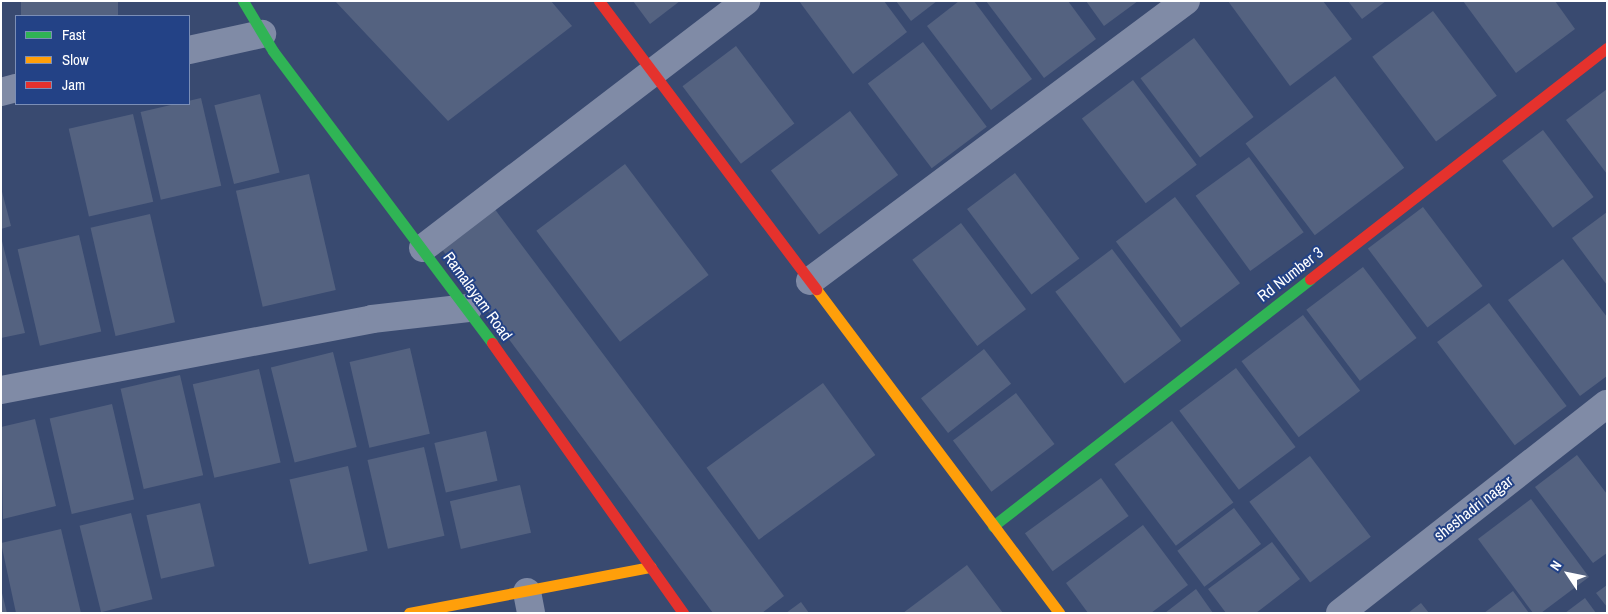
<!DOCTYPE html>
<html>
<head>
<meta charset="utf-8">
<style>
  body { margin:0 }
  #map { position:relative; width:1608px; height:614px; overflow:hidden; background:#394a70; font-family:"Archivo Narrow",sans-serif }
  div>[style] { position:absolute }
  .building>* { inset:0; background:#546280; transform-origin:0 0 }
  .street>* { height:28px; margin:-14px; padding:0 14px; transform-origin:14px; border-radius:14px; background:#808ba6 }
  .fast>* { height:11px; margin:-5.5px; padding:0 5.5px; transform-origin:5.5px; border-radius:5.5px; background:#30b455 }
  .slow>* { height:11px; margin:-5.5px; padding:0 5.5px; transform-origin:5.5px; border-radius:5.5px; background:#ff9f0a }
  .jam>* { height:11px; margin:-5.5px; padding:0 5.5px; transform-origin:5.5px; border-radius:5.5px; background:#e5322d }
  span { translate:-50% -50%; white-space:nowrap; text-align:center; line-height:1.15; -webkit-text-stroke:4px #234286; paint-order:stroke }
  .street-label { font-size:16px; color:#fff }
  .frame { position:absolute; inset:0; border:2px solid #fff; pointer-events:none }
  .legend { position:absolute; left:15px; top:15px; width:175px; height:90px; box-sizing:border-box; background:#234286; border:1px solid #7b8eb6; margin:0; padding:6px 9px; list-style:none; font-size:15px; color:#fff }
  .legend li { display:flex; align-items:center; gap:10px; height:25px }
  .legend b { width:25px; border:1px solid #7b8eb6 }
  .north { position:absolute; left:1543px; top:549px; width:50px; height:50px; -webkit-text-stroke:4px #234286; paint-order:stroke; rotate:304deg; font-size:14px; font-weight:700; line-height:20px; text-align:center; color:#fff }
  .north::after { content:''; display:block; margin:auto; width:18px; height:22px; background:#fff; clip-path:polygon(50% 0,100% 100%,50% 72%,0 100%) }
</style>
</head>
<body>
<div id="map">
  <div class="building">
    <i style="left:21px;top:1px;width:97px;height:15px"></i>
    <i style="clip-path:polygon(335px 1px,551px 1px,572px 26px,448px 121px)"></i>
    <i style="clip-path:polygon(633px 1px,680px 1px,650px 24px)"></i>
    <i style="clip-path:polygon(799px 1px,884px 1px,907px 32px,853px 74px)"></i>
    <i style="clip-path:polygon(896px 1px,937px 1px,911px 21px)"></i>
    <i style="clip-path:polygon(959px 1px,974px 1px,1032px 79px,991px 110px,927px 26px)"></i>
    <i style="clip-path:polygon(986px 1px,1068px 1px,1096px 39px,1044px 78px)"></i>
    <i style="clip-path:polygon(1086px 1px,1138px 1px,1104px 26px)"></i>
    <i style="clip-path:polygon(1228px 1px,1323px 1px,1352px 39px,1290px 86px)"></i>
    <i style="clip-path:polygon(1348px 1px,1386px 1px,1362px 19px)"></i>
    <i style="clip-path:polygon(1463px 1px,1555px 1px,1575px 29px,1516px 73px)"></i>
    <i style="left:1433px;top:11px;width:106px;height:76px;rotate:53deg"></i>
    <i style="left:1194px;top:38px;width:99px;height:67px;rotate:53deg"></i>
    <i style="left:923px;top:42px;width:106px;height:69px;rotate:53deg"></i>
    <i style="left:736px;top:46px;width:97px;height:67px;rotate:53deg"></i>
    <i style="left:1335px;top:76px;width:115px;height:112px;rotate:53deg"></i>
    <i style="left:1133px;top:80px;width:106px;height:64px;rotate:53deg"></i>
    <i style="clip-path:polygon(1607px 89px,1607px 174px,1566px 120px)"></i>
    <i style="left:260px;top:94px;width:81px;height:47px;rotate:76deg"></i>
    <i style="left:201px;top:98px;width:90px;height:62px;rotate:77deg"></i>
    <i style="left:850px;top:111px;width:80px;height:99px;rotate:53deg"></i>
    <i style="left:133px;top:114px;width:90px;height:66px;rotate:77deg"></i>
    <i style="left:1543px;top:130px;width:84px;height:51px;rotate:53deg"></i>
    <i style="left:1249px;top:157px;width:93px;height:66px;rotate:54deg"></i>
    <i style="left:625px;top:164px;width:139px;height:111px;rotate:53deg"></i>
    <i style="left:1015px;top:173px;width:107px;height:60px;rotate:53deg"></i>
    <i style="left:309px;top:174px;width:119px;height:75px;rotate:77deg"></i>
    <i style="clip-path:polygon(1px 188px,11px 226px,1px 229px)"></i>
    <i style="left:1175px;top:197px;width:108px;height:74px;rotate:53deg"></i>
    <i style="left:1423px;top:207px;width:99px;height:69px;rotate:53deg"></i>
    <i style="clip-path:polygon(494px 208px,784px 596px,762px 613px,713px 613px,441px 248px)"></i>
    <i style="clip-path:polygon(1607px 212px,1607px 285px,1572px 238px)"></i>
    <i style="left:150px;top:214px;width:111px;height:61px;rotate:77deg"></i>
    <i style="left:961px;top:223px;width:108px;height:61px;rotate:53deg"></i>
    <i style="left:79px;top:235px;width:99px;height:63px;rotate:77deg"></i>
    <i style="clip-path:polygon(1px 237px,25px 333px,1px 338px)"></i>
    <i style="left:1112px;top:249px;width:115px;height:71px;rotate:53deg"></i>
    <i style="clip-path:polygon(1563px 259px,1607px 317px,1607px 376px,1580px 396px,1508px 300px)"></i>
    <i style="left:1363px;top:267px;width:89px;height:71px;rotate:53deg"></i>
    <i style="left:1489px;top:303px;width:129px;height:65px;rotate:53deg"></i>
    <i style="left:1303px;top:315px;width:95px;height:77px;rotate:53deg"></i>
    <i style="left:410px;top:348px;width:88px;height:62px;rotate:77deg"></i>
    <i style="left:984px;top:349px;width:44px;height:80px;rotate:52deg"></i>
    <i style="left:333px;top:352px;width:98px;height:64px;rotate:76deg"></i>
    <i style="left:1236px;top:368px;width:99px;height:71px;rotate:53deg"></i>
    <i style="left:259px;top:369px;width:96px;height:68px;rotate:77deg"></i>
    <i style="left:180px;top:375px;width:103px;height:61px;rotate:77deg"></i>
    <i style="left:823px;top:383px;width:89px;height:144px;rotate:54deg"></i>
    <i style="left:1016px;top:393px;width:64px;height:79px;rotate:53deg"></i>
    <i style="left:112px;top:404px;width:98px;height:64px;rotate:77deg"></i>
    <i style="clip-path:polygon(35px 419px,56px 506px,3px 519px,1px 427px)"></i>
    <i style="left:1172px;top:421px;width:102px;height:72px;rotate:53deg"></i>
    <i style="left:486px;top:431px;width:51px;height:53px;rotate:77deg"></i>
    <i style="left:424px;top:447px;width:91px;height:58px;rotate:77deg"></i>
    <i style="clip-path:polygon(1577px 455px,1607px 494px,1607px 553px,1593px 563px,1535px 487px)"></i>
    <i style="left:1310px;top:456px;width:101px;height:76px;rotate:53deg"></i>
    <i style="left:348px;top:466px;width:87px;height:60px;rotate:77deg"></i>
    <i style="left:1101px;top:478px;width:47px;height:94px;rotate:54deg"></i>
    <i style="left:520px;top:485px;width:49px;height:72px;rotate:77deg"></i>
    <i style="clip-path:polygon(1531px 499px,1589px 577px,1541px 613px,1533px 613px,1478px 539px)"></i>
    <i style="left:200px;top:503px;width:65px;height:55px;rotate:77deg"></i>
    <i style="left:1234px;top:508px;width:45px;height:71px;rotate:53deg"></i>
    <i style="left:131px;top:513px;width:89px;height:53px;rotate:76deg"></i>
    <i style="clip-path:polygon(1143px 525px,1188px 585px,1151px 613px,1088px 613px,1066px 583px)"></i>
    <i style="clip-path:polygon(61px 529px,81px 613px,16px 613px,1px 543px)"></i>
    <i style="clip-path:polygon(1272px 542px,1300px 579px,1256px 613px,1226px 613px,1208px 589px)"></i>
    <i style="clip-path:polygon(967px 565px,1003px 613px,903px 613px)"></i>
    <i style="clip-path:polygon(1607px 585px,1607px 607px,1596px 593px)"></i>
    <i style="clip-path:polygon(1196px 589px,1213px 613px,1165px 613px)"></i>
    <i style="clip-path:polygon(1513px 591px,1529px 613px,1484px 613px)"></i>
    <i style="clip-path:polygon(1px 593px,2px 593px,7px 613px,1px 613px)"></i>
    <i style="clip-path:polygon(1585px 598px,1596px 613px,1565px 613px)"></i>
    <i style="clip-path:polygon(801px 602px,809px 613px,786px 613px)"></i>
    <i style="clip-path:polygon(1421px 603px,1429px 613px,1408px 613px)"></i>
  </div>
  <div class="street">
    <i style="left:189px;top:50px;width:75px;rotate:-12.4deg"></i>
    <i style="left:1px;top:92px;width:16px;rotate:-15deg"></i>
    <i style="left:423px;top:248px;width:407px;rotate:-37.4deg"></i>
    <i style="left:810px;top:281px;width:469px;rotate:-36.7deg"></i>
    <i style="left:1px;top:390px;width:378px;rotate:-10.8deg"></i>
    <i style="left:372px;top:319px;width:97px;rotate:-6.5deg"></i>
    <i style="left:527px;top:592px;width:21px;rotate:79deg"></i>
    <i style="left:1340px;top:613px;width:339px;rotate:-38.1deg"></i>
  </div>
  <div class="fast">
    <i style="left:243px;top:1px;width:58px;rotate:59deg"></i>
    <i style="left:273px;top:51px;width:365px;rotate:53.1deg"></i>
    <i style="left:993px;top:526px;width:402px;rotate:-37.9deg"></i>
  </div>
  <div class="slow">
    <i style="left:816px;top:289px;width:405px;rotate:53.1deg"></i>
    <i style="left:409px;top:613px;width:246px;rotate:-10.8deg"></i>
  </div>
  <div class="jam">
    <i style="left:599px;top:1px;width:361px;rotate:53deg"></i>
    <i style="left:1310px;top:279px;width:376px;rotate:-37.9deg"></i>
    <i style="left:492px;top:343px;width:331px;rotate:54.7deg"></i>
  </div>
  <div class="street-label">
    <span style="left:1290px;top:274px;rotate:-38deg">Rd Number 3</span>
    <span style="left:478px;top:296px;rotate:54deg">Ramalayam Road</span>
    <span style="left:1473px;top:508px;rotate:-38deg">sheshadri nagar</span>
  </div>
  <div class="frame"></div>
  <ul class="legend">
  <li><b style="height:6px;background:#30b455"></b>Fast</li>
  <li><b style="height:6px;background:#ff9f0a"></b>Slow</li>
  <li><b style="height:6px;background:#e5322d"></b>Jam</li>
  </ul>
  <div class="north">N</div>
</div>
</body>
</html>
